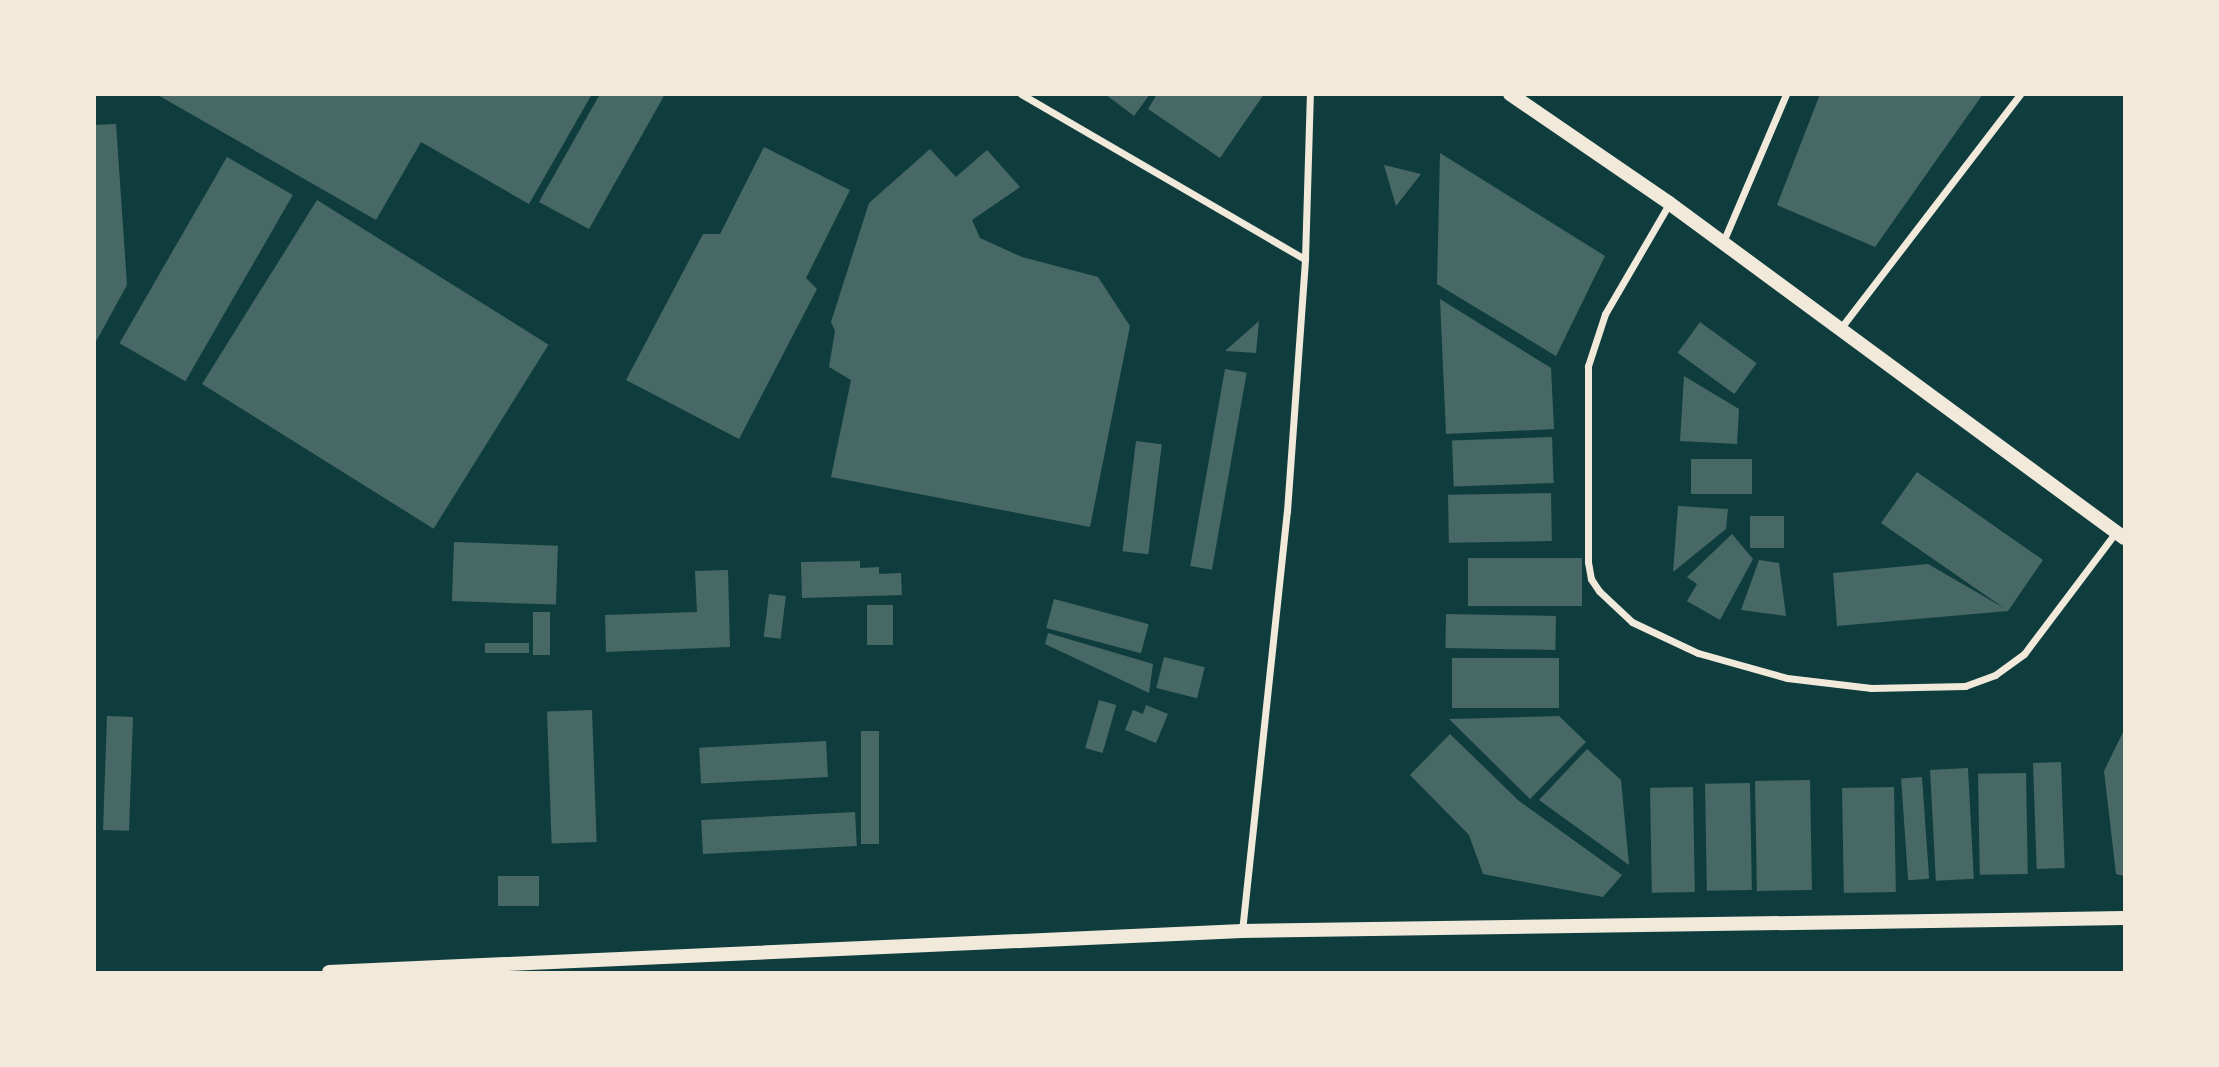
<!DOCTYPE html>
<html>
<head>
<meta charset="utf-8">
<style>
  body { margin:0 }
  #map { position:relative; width:2219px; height:1067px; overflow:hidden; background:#0f3d3e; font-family:Overpass,sans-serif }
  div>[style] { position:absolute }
  .building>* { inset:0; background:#486865; transform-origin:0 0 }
  .minor>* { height:7px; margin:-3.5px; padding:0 3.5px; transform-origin:3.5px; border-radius:3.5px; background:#f1e9da }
  .secondary>* { height:14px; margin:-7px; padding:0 7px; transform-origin:7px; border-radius:7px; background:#f1e9da }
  span { translate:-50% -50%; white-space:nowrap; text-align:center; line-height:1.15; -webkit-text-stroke:5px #f1e9da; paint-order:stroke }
  .frame { position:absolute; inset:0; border:96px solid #f1e9da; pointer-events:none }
</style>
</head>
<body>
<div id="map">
  <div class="building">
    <i style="clip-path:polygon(156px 94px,592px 94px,529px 204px,421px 142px,376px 220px)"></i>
    <i style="clip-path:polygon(600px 94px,665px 94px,589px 229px,539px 202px)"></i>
    <i style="clip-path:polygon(1105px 94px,1150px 94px,1134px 116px)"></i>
    <i style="clip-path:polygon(1157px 94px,1264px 94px,1220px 158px,1148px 109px)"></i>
    <i style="clip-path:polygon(1820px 94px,1983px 94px,1875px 247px,1777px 205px)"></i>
    <i style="clip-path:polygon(116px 124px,127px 285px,94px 345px,94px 125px)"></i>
    <i style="clip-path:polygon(764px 147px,850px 190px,806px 278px,817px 289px,739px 439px,626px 380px,703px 234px,720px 234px)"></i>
    <i style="clip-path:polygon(930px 149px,956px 177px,987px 150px,1020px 187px,972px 220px,980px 238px,1022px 257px,1098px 277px,1130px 326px,1090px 527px,831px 477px,851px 380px,829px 367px,835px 331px,831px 322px,869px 203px)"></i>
    <i style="clip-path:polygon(1440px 153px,1605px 256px,1556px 356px,1437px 284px)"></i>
    <i style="left:227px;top:157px;width:76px;height:215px;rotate:30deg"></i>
    <i style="clip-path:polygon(1384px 165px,1421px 174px,1396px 206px)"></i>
    <i style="left:317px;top:200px;width:273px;height:217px;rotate:32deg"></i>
    <i style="clip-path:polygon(1440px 299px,1551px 368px,1554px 429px,1446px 434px)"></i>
    <i style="clip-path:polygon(1259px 321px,1256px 353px,1225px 351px)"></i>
    <i style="left:1700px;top:322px;width:70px;height:38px;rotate:36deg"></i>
    <i style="left:1225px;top:369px;width:22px;height:200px;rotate:10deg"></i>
    <i style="clip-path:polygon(1684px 376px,1739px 409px,1737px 444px,1680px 441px)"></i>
    <i style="left:1552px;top:437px;width:46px;height:100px;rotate:88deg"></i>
    <i style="left:1136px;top:441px;width:26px;height:111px;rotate:7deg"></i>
    <i style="left:1691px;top:459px;width:61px;height:35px"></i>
    <i style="clip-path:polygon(1917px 472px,2043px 560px,2008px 611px,1837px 626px,1833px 573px,1928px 564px,2004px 608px,1881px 523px)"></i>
    <i style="left:1551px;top:493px;width:48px;height:103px;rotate:89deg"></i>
    <i style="clip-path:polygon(1678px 506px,1728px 509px,1726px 529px,1673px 572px)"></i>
    <i style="left:1750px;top:516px;width:34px;height:32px"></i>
    <i style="clip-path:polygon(1732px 534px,1753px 559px,1720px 620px,1687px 601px,1697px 584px,1687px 577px)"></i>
    <i style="left:454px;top:542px;width:104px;height:59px;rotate:2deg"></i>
    <i style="left:1582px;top:558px;width:48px;height:114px;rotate:90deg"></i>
    <i style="clip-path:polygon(1759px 560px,1779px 563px,1786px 616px,1741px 610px)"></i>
    <i style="clip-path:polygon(860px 561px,860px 568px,879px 567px,879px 574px,901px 573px,902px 595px,802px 598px,801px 562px)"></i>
    <i style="clip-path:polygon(728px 570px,730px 647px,606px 652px,605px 615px,697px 612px,695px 571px)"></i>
    <i style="left:769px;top:594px;width:17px;height:43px;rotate:7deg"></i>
    <i style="left:1054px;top:599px;width:98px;height:30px;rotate:15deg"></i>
    <i style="left:867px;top:605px;width:26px;height:40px"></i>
    <i style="left:533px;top:612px;width:17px;height:43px"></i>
    <i style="left:1446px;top:614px;width:110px;height:34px;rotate:1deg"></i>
    <i style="clip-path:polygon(1048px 633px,1153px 664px,1149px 693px,1045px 644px)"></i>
    <i style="left:529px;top:643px;width:10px;height:44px;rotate:90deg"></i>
    <i style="left:1164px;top:657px;width:42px;height:32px;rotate:14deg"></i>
    <i style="left:1559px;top:658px;width:50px;height:107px;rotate:90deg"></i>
    <i style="left:1099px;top:700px;width:18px;height:50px;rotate:16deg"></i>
    <i style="clip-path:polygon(1146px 705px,1168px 714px,1156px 743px,1125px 730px,1133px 710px,1143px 714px)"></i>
    <i style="left:592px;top:710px;width:132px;height:45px;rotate:88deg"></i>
    <i style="left:107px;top:716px;width:26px;height:114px;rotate:2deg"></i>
    <i style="clip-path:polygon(1559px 716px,1586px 742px,1530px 799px,1449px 719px)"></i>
    <i style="clip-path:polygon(2124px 730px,2124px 876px,2116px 874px,2104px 771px)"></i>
    <i style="left:861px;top:731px;width:18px;height:113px"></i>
    <i style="clip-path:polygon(1450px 734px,1519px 801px,1622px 875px,1603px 897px,1483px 874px,1469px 835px,1410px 775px)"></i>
    <i style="left:826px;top:741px;width:36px;height:127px;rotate:87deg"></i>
    <i style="clip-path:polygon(1587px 749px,1621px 780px,1629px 865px,1539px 800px)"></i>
    <i style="left:2061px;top:762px;width:106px;height:28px;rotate:88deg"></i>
    <i style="left:1968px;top:768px;width:111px;height:38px;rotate:87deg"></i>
    <i style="left:2026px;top:773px;width:101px;height:48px;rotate:89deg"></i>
    <i style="left:1922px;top:777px;width:102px;height:21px;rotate:86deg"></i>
    <i style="left:1810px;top:780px;width:110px;height:55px;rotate:89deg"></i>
    <i style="left:1750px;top:783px;width:107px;height:45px;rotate:89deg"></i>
    <i style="left:1693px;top:787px;width:105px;height:43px;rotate:89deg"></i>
    <i style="left:1894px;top:787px;width:105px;height:52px;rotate:89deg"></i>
    <i style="left:855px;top:812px;width:34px;height:154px;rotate:87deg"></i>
    <i style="left:498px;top:876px;width:41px;height:30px"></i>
  </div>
  <div class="minor">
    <i style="left:1021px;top:94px;width:328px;rotate:30.2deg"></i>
    <i style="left:1669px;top:204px;width:127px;rotate:120.2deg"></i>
    <i style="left:1605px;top:314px;width:55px;rotate:108.1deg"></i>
    <i style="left:1588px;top:366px;width:196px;rotate:90deg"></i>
    <i style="left:1588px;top:562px;width:17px;rotate:80deg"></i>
    <i style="left:1591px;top:579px;width:14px;rotate:56deg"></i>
    <i style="left:1599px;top:591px;width:45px;rotate:43.2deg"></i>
    <i style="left:1632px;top:622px;width:73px;rotate:25.2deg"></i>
    <i style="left:1698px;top:653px;width:92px;rotate:15.7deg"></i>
    <i style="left:1787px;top:678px;width:85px;rotate:6.8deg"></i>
    <i style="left:1871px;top:688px;width:94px;rotate:-1.2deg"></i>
    <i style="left:1965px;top:686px;width:32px;rotate:-20deg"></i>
    <i style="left:1995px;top:675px;width:36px;rotate:-36deg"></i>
    <i style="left:2024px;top:654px;width:153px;rotate:-53deg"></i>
    <i style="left:1723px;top:242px;width:161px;rotate:-66.9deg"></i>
    <i style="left:1840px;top:329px;width:296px;rotate:-52.5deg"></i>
    <i style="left:1242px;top:931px;width:422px;rotate:-83.9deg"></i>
    <i style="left:1287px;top:511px;width:253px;rotate:-85.9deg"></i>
    <i style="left:1305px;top:259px;width:165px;rotate:-88.3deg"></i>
  </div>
  <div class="secondary">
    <i style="left:1510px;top:94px;width:193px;rotate:34.4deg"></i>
    <i style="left:1669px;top:203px;width:565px;rotate:36.36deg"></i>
    <i style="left:329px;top:972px;width:914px;rotate:-2.57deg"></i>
    <i style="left:1242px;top:931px;width:882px;rotate:-0.84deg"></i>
  </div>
  <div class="frame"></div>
</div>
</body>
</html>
